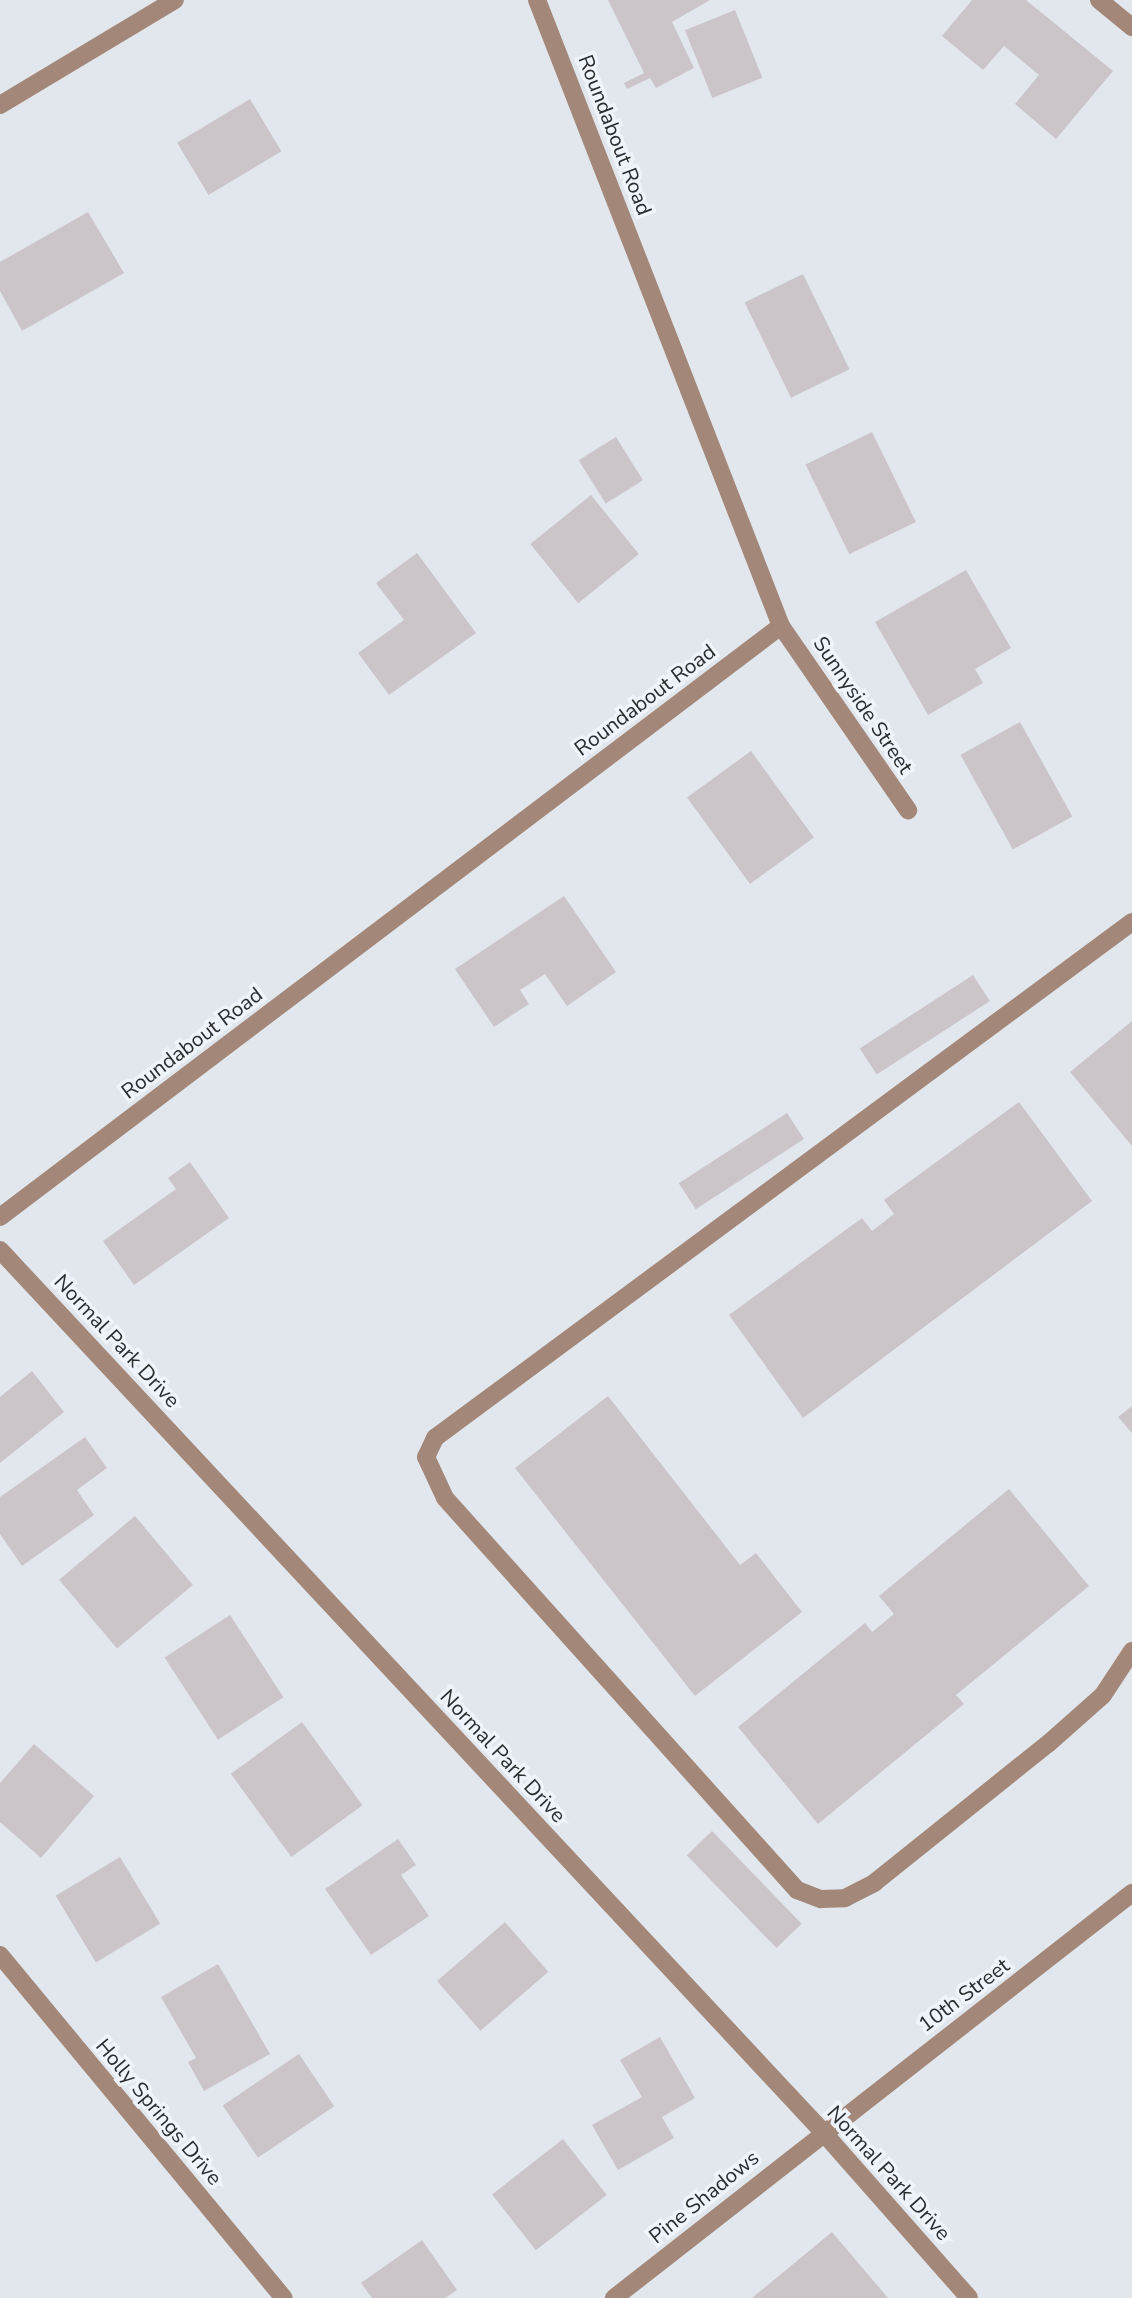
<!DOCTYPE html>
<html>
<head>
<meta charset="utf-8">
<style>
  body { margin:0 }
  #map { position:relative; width:1132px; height:2298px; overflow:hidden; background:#e2e7ed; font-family:"Nunito Sans",sans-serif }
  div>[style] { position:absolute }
  .building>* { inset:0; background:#cbc5ca; transform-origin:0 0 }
  .minor>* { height:18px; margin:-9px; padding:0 9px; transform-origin:9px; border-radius:9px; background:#a3887a }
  span { translate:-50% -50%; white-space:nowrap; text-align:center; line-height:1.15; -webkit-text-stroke:7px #eff4fa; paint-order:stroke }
  .street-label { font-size:21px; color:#2a2c2e }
</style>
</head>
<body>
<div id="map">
  <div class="building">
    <i style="clip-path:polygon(608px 0,710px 0,672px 22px,694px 68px,656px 88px,650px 78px,627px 89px,624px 83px,644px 73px)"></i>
    <i style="clip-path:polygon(972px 0,1026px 0,1113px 71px,1056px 139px,1015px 104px,1039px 75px,1004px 46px,983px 70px,942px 36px)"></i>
    <i style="left:735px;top:10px;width:73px;height:54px;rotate:68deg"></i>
    <i style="left:250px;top:99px;width:61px;height:85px;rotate:59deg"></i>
    <i style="clip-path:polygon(88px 212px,124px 273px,22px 331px,0 291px,0 262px)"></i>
    <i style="left:803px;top:274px;width:106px;height:65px;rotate:64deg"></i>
    <i style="left:872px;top:432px;width:100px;height:74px;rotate:64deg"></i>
    <i style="left:616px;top:437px;width:51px;height:44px;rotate:58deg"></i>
    <i style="left:591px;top:495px;width:76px;height:78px;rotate:51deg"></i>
    <i style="clip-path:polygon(417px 553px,476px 633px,389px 695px,358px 653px,404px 620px,376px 583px)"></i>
    <i style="clip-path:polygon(966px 570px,1011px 648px,975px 669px,983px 683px,928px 715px,875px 622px)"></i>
    <i style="left:1020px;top:722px;width:108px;height:68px;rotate:61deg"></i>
    <i style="left:751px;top:751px;width:107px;height:79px;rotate:54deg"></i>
    <i style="clip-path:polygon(564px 896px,616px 972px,567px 1006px,545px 974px,520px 990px,529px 1004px,494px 1027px,455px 969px)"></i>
    <i style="left:973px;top:975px;width:31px;height:135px;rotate:57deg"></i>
    <i style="clip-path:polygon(1132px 1021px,1132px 1146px,1070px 1072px)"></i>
    <i style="clip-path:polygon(1019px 1102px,1092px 1201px,803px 1418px,729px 1315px,862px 1218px,872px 1231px,894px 1214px,884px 1200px)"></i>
    <i style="left:787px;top:1113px;width:31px;height:129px;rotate:57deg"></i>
    <i style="clip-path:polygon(190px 1162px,229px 1218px,134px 1285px,103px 1241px,176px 1189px,168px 1178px)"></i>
    <i style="clip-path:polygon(32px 1371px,64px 1412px,0 1463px,0 1397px)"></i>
    <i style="clip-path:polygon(608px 1396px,740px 1565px,756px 1553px,802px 1612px,695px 1696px,515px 1468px)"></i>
    <i style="clip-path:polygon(1132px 1406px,1132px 1433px,1118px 1417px)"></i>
    <i style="clip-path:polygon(85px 1437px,107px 1468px,77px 1490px,94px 1515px,22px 1566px,0 1534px,0 1497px)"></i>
    <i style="clip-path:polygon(1009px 1489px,1089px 1586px,956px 1695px,964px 1704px,818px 1824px,738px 1727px,865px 1623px,872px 1632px,894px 1614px,879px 1596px)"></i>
    <i style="left:135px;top:1516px;width:90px;height:99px;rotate:50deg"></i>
    <i style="left:230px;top:1615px;width:98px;height:78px;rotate:57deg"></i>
    <i style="left:302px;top:1722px;width:103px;height:88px;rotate:54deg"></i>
    <i style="clip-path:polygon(34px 1744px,94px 1796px,41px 1858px,0 1822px,0 1783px)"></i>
    <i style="left:712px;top:1831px;width:129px;height:35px;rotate:46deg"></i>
    <i style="clip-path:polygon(398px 1839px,416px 1865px,401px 1875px,429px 1916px,371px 1955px,325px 1889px)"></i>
    <i style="left:120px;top:1857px;width:78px;height:75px;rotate:59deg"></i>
    <i style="left:505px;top:1922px;width:66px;height:90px;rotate:49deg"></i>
    <i style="clip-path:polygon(218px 1964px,270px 2054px,204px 2091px,188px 2062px,196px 2058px,161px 1997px)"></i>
    <i style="clip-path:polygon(660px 2037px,695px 2098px,662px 2117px,674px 2138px,618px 2170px,592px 2125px,642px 2097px,620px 2060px)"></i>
    <i style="left:299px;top:2054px;width:63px;height:92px;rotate:56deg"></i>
    <i style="left:563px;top:2139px;width:71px;height:90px;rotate:52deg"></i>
    <i style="clip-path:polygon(832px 2232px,888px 2298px,752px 2298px)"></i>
    <i style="clip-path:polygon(422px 2240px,457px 2290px,445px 2298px,372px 2298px,361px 2283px)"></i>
  </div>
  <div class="minor">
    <i style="left:1099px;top:0;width:43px;rotate:39.3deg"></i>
    <i style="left:0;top:105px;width:204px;rotate:-31deg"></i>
    <i style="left:781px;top:626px;width:224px;rotate:55.4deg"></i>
    <i style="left:1132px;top:922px;width:867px;rotate:143.49deg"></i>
    <i style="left:435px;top:1438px;width:21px;rotate:115deg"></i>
    <i style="left:426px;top:1457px;width:45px;rotate:65.1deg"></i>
    <i style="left:445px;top:1498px;width:527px;rotate:48.08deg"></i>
    <i style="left:797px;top:1890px;width:26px;rotate:21deg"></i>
    <i style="left:821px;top:1899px;width:24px;rotate:-2deg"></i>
    <i style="left:845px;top:1898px;width:33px;rotate:-27deg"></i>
    <i style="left:874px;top:1883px;width:224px;rotate:-38.7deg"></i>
    <i style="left:1049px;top:1743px;width:72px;rotate:-41.6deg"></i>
    <i style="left:1103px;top:1695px;width:53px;rotate:-56.6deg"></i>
    <i style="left:0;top:1217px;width:979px;rotate:-37.12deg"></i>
    <i style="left:781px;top:626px;width:672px;rotate:-111.29deg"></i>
    <i style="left:0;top:1250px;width:1205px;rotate:46.98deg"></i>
    <i style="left:822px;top:2131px;width:222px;rotate:48.6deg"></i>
    <i style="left:0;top:1955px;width:445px;rotate:50.4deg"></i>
    <i style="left:614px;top:2298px;width:658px;rotate:-38.02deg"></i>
  </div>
  <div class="street-label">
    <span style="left:615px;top:135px;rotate:69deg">Roundabout Road</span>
    <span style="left:645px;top:700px;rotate:-37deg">Roundabout Road</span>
    <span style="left:863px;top:705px;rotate:56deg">Sunnyside Street</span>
    <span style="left:192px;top:1043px;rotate:-37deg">Roundabout Road</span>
    <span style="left:117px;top:1341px;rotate:47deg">Normal Park Drive</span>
    <span style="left:503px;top:1756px;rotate:47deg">Normal Park Drive</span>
    <span style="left:964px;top:1995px;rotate:-37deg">10th Street</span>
    <span style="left:159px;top:2112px;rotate:50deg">Holly Springs Drive</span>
    <span style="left:889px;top:2173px;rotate:48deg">Normal Park Drive</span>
    <span style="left:704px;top:2197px;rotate:-39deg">Pine Shadows</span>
  </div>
</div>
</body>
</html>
